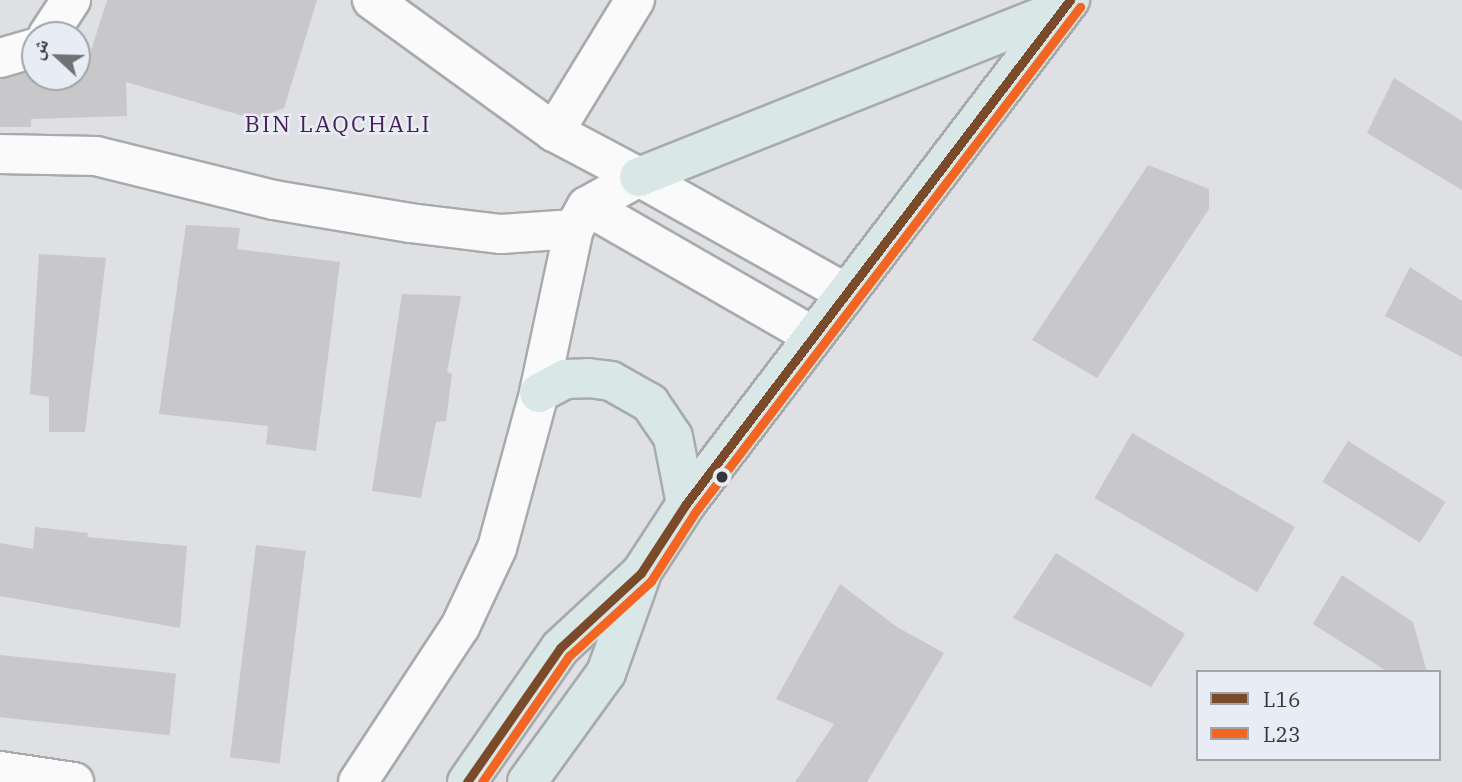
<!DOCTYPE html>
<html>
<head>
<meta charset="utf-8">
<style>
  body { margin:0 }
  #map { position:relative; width:1462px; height:782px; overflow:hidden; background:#dee0e4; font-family:"IBM Plex Serif","Noto Naskh Arabic",serif }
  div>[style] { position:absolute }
  .building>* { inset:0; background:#c8c7c9; transform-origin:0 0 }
  .roads { filter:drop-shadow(2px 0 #a8aaac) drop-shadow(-2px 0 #a8aaac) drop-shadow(0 2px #a8aaac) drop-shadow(0 -2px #a8aaac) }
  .minor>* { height:38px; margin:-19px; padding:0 19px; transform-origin:19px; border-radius:19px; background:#fafafb }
  .major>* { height:38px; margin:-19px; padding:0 19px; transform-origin:19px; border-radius:19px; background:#dae7e7 }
  .bus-1>* { height:9px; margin:-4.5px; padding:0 4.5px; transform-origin:4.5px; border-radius:4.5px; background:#7a4b2a }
  .bus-2>* { height:9px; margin:-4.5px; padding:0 4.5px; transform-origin:4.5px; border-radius:4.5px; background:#f26522 }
  .dots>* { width:19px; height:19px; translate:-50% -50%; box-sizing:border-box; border:4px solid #e8ecf4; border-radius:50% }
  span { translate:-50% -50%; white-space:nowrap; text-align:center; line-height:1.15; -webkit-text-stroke:5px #e8ecf4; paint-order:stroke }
  .neighbourhood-label { font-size:23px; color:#461f54; letter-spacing:2px }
  .legend { position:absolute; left:1196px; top:670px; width:245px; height:91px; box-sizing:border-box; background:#e8ecf4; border:2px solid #a1a4aa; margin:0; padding:9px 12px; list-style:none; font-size:21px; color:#36373a }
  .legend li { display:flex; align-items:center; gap:14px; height:35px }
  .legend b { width:35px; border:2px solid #a1a4aa }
  .north { position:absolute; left:21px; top:21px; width:70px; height:70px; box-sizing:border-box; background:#e8ecf4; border:2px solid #a1a4aa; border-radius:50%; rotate:292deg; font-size:19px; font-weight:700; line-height:28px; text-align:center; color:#36373a }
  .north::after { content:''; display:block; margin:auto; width:24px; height:32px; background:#717276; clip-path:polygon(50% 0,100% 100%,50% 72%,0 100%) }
</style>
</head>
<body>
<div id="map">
  <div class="building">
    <i style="clip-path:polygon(107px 0,317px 0,284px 108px,254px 119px,126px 82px,127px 116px,31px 119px,31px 127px,0 127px,0 79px,35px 71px,35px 77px,77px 77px,77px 67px,86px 67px)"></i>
    <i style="clip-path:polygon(1394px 78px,1462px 121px,1462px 190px,1367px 133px)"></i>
    <i style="clip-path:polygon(1148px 165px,1209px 189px,1209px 209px,1097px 378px,1032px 340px)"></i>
    <i style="clip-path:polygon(186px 225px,240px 228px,237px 249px,340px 262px,316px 451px,266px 444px,268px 426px,159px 414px)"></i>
    <i style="clip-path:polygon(39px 254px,106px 258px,85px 432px,49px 432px,49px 397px,30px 394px)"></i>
    <i style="clip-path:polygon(1410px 267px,1462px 301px,1462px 357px,1385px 316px)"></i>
    <i style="clip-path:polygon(402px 294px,461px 296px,447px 372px,452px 374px,446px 421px,436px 422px,421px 498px,372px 491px)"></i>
    <i style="left:1132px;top:433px;width:188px;height:75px;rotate:30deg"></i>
    <i style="left:1348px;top:441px;width:115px;height:48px;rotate:32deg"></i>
    <i style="clip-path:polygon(35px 527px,88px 533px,87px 537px,187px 546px,180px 628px,0 596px,0 543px,33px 549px)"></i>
    <i style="left:256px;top:545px;width:50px;height:214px;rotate:7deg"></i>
    <i style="clip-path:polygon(1056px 553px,1185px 634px,1151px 687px,1013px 618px)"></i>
    <i style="clip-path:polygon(1342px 575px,1413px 622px,1427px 672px,1388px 672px,1313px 624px)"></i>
    <i style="clip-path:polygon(840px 584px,897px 627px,944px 653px,867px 782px,795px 782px,834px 724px,776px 699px)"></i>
    <i style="left:0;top:655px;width:177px;height:62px;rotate:6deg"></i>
  </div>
  <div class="roads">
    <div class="minor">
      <i style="left:48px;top:35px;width:42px;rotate:-56.7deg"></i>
      <i style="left:0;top:58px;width:36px;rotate:-16deg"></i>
      <i style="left:554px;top:132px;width:155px;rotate:-58.5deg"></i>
      <i style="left:0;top:154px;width:96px;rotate:1.2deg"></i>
      <i style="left:96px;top:156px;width:183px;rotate:13.9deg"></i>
      <i style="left:274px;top:200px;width:138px;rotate:9.6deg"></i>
      <i style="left:410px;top:223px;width:92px;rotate:6.9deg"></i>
      <i style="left:501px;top:234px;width:73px;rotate:-3.9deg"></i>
      <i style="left:639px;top:177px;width:235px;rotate:29.3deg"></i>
      <i style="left:587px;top:206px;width:261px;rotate:29.9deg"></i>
      <i style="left:0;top:771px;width:75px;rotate:8.5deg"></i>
      <i style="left:358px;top:782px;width:186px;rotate:-56.7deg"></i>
      <i style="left:460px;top:627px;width:87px;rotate:-64.9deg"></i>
      <i style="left:497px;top:548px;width:161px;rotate:-74.8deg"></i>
      <i style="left:539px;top:393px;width:168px;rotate:-78deg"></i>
      <i style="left:574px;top:229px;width:26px;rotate:-61deg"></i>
      <i style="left:587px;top:206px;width:60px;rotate:-29.1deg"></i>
      <i style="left:639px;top:177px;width:96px;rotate:-152.1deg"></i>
      <i style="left:554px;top:132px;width:225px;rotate:-144deg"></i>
    </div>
    <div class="major">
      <i style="left:639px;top:177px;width:455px;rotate:-21.7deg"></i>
      <i style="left:539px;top:393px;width:30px;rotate:-28deg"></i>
      <i style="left:565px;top:379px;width:23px;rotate:-2deg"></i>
      <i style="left:588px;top:378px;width:23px;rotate:7deg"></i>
      <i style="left:611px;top:381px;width:45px;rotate:29.4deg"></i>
      <i style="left:650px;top:403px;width:41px;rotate:55.9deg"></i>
      <i style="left:673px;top:437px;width:68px;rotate:79deg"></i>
      <i style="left:467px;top:782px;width:163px;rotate:-55.2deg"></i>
      <i style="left:560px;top:648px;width:110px;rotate:-42.8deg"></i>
      <i style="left:641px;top:573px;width:82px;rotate:-56.9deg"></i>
      <i style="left:686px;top:504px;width:634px;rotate:-52.7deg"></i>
      <i style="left:527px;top:782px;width:135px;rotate:-54.1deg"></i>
      <i style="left:606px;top:673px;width:104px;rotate:-70.3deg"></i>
    </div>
  </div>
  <div class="bus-1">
    <i style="left:467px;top:782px;width:163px;rotate:-55.2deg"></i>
    <i style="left:560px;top:648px;width:110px;rotate:-42.8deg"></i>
    <i style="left:641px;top:573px;width:82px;rotate:-56.9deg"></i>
    <i style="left:686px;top:504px;width:634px;rotate:-52.7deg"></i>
  </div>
  <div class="bus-2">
    <i style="left:482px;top:782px;width:153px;rotate:-55.4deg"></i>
    <i style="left:569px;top:656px;width:111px;rotate:-42.4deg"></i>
    <i style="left:651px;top:581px;width:83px;rotate:-57.3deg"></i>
    <i style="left:696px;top:511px;width:634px;rotate:-52.7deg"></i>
  </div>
  <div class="dots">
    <i style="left:722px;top:477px;background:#36373a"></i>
  </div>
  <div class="neighbourhood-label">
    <span style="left:338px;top:123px">BIN LAQCHALI</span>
  </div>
  <ul class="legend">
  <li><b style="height:9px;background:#7a4b2a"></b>L16</li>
  <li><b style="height:9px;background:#f26522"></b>L23</li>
  </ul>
  <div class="north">ش</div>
</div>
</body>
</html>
